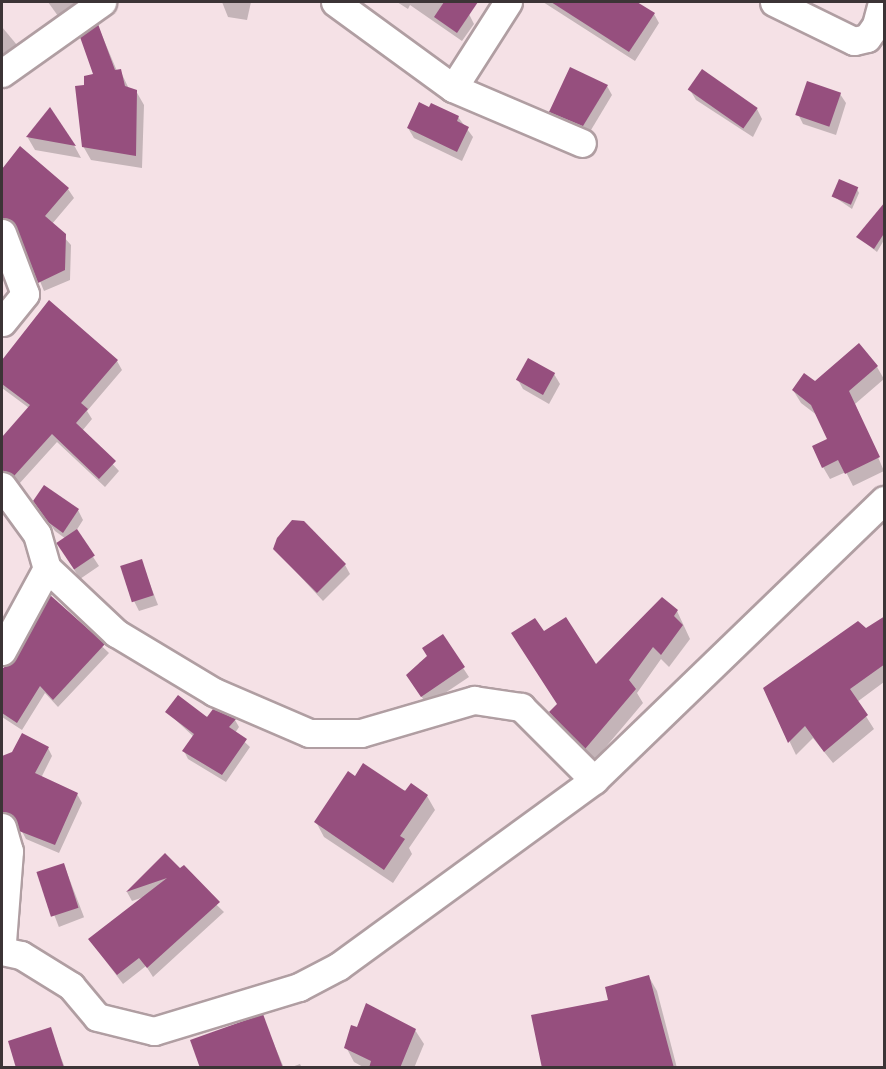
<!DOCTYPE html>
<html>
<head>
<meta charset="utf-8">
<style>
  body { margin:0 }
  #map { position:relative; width:886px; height:1069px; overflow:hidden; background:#f5e1e6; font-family:Raleway,sans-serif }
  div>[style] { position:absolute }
  .shadow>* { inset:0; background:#0003; transform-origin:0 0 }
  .building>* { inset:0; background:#964f7e; transform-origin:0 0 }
  .roads { filter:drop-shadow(2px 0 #b09ea2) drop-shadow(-2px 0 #b09ea2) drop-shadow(0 2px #b09ea2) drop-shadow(0 -2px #b09ea2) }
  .minor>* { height:27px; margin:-13.5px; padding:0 13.5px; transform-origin:13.5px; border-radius:13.5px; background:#fff }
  span { translate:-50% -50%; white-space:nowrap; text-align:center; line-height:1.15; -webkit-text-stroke:6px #fdf1f4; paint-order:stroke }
  .frame { position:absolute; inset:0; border:3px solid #3c3436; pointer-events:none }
</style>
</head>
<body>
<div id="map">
  <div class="shadow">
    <i style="clip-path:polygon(48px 2px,94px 2px,63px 23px)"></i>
    <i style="clip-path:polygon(222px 2px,251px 2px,247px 20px,228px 17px)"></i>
    <i style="clip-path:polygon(397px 2px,450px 2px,469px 14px,474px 24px,462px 41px,410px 5px,408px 9px)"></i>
    <i style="clip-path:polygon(543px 2px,588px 2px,601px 11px,607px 2px,634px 2px,654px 14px,659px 23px,635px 61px)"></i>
    <i style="clip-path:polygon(98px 26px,117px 71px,120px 70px,129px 89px,136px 91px,144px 105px,142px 168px,91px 160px,83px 146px,86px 87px,95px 75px)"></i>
    <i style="clip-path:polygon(2px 27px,17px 45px,2px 61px)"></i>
    <i style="clip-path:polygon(702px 71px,757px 109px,762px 119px,753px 137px,696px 100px,690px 90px)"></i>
    <i style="clip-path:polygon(607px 86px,612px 95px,588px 135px,557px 121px,551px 112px)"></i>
    <i style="clip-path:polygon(840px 94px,846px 103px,836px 135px,803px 124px,798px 114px)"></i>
    <i style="clip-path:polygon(50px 110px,75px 147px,81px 158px,35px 150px,28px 138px)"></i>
    <i style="clip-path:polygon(458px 117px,473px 137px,462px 161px,414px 138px,408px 128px)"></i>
    <i style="clip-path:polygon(20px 148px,68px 189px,74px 198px,52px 224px,71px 245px,70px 280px,44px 291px,21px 235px,2px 209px,2px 171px)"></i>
    <i style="clip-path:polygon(857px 189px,859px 193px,852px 209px,833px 196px)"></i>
    <i style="clip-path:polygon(884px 205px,884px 240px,877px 252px,858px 237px)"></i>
    <i style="clip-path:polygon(49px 302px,117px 361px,122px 370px,87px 411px,92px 419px,82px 431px,119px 471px,105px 487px,57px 442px,19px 484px,2px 472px,2px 439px,29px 408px,2px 388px,2px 363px)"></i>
    <i style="clip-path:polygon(877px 367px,884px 379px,855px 404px,884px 471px,853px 486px,846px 472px,830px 479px,823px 467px,829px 440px,818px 416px,801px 403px,793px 390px)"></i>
    <i style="clip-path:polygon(554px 374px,560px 384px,549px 404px,523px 389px,518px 380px)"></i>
    <i style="clip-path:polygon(34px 501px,78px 510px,83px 520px,76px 531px,99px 566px,80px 579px,58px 544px,66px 539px,55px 531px)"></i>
    <i style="clip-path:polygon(275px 549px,345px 565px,350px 574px,323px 601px)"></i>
    <i style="clip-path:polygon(141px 561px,158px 605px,139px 611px,134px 601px)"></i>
    <i style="clip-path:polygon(51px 598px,109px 653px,58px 707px,45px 693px,22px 730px,2px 717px,2px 686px)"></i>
    <i style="clip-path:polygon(677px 611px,690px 639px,669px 667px,661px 659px,637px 693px,643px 703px,594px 761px,558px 726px,551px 713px,558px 705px,544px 633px,596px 667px)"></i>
    <i style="clip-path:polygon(884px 628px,884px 682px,857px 702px,874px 729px,833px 763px,813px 738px,796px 755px,764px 688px,866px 630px)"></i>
    <i style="clip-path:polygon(442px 636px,469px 677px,427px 705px,414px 685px,419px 663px,429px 656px)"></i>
    <i style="clip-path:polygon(167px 712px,235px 720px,239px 727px,235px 733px,250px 747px,226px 782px,188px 759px,184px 751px,194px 737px)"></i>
    <i style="clip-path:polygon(48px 748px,52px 756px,41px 778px,77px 794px,82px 803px,59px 853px,26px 839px,18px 824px,10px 820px,2px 801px,2px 757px)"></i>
    <i style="clip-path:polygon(356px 778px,427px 796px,435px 810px,409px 848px,412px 854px,393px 883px,324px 837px,316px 822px)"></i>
    <i style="clip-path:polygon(165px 855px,224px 912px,153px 977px,146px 966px,123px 984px,96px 948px,144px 897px,132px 901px,127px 892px)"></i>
    <i style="left:64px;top:865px;width:56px;height:27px;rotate:69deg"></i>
    <i style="clip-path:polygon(649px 977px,657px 991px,677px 1068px,628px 1068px)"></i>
    <i style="clip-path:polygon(262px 1016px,284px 1068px,202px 1068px)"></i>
    <i style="clip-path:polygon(50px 1029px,65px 1068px,18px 1068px)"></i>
    <i style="clip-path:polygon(415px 1030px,424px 1044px,414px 1068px,365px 1068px,354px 1062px,346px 1047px)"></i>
    <i style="clip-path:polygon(300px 1064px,302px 1068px,289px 1068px)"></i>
  </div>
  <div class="building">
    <i style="clip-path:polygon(444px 2px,478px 2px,457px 33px,434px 17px)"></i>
    <i style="clip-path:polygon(551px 2px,637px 2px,655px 13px,629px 52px)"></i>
    <i style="clip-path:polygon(98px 24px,115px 70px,121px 69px,125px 86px,137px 90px,136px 156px,82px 147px,75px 86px,84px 85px,84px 76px,93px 74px,80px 37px)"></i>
    <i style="clip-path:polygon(570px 67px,608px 85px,583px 126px,549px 112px)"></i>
    <i style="left:702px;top:69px;width:68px;height:25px;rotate:35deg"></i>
    <i style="left:807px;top:81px;width:36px;height:36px;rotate:19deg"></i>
    <i style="clip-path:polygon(419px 102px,429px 107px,431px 103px,459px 116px,457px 121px,469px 127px,457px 152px,407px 128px)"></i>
    <i style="clip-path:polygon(50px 107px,76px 146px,26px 137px)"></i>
    <i style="clip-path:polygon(20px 146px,69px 188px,45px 216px,66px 234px,65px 270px,38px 283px,16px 227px,2px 218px,2px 169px)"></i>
    <i style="left:839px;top:179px;width:21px;height:19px;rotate:23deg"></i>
    <i style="clip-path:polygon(885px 202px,885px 232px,874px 249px,856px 237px)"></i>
    <i style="clip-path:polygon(49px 300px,118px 360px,81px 403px,88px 409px,76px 423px,116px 461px,99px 479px,52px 434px,14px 476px,2px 470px,2px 437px,30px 405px,2px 384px,2px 360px)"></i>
    <i style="clip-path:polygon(859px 343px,878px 366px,849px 391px,880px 457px,845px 474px,838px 460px,822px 468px,812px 446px,827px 439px,811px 405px,792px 390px,804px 373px,815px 381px)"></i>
    <i style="left:528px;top:358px;width:31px;height:25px;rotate:29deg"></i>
    <i style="clip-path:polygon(44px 485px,79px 509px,63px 533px,48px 522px,33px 501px)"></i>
    <i style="clip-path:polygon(292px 520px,304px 521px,346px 564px,317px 593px,273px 549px,277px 538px)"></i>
    <i style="left:77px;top:529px;width:32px;height:25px;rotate:56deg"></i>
    <i style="left:142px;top:559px;width:38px;height:23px;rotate:72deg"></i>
    <i style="clip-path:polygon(50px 595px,105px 644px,53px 700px,40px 686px,17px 723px,2px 713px,2px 669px,16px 658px)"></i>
    <i style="clip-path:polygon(662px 597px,678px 610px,674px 616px,683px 625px,661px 655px,653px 647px,629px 680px,636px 689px,585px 749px,549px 712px,557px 704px,511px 633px,535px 618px,544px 631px,566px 617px,596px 664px)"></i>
    <i style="clip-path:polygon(885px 616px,885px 664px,850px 689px,868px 715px,824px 752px,805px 726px,788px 743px,763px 688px,858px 621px,866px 628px)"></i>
    <i style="clip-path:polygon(443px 634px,465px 667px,421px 697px,406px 675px,427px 656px,422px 648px)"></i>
    <i style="clip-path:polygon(178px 695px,207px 717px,213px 709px,236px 719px,229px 727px,247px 739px,222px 775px,182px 751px,194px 734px,165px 712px)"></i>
    <i style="clip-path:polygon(22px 733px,49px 747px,35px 773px,78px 793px,55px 845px,19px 831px,13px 816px,3px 812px,2px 806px,2px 756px,12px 752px)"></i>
    <i style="clip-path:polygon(363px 763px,405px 791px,411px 783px,428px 795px,400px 836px,405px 839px,384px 870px,314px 822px,348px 771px,355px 776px)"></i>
    <i style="clip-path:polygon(165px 853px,180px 868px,184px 865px,220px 902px,147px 968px,139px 958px,117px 975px,88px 939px,167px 878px,126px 892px)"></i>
    <i style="left:64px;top:863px;width:47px;height:29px;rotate:72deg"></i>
    <i style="clip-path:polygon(649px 975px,674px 1068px,542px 1068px,531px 1015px,608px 1000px,605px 987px)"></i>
    <i style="clip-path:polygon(366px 1003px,416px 1029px,400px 1068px,369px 1068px,371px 1061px,344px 1048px,351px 1025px,357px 1027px)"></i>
    <i style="clip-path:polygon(263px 1014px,283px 1068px,200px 1068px,190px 1040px)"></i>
    <i style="clip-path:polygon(51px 1027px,64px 1068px,16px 1068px,8px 1041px)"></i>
  </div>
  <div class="roads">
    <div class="minor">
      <i style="left:335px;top:2px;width:146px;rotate:36.1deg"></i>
      <i style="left:508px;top:2px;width:102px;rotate:122.6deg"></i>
      <i style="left:453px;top:88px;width:140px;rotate:23.1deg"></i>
      <i style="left:774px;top:2px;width:89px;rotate:26deg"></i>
      <i style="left:854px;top:41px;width:13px;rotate:-13deg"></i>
      <i style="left:867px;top:38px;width:16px;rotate:-55deg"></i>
      <i style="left:876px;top:25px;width:24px;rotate:-75deg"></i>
      <i style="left:2px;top:73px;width:123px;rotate:-35.4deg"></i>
      <i style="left:2px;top:233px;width:65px;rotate:69.3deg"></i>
      <i style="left:25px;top:294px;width:36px;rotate:129deg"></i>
      <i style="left:2px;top:486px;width:59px;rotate:53.9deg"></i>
      <i style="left:37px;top:534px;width:35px;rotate:74deg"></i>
      <i style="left:47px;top:568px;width:95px;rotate:43.3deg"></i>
      <i style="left:116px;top:633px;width:114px;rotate:31deg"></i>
      <i style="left:214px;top:692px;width:103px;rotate:23.3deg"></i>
      <i style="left:309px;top:733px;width:52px"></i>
      <i style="left:361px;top:733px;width:118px;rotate:-16.3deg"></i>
      <i style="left:474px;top:700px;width:48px;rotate:8.5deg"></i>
      <i style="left:521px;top:707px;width:103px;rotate:45deg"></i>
      <i style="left:2px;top:651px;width:94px;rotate:-61.5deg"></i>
      <i style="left:2px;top:827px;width:25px;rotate:74deg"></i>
      <i style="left:9px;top:851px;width:92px;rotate:94.4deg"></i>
      <i style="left:2px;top:951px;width:19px;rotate:12deg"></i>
      <i style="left:21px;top:955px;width:59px;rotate:31.8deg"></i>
      <i style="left:71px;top:986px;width:40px;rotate:50deg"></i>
      <i style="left:97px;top:1017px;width:59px;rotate:13.8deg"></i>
      <i style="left:154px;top:1031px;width:152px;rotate:-16.9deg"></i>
      <i style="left:299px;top:987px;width:45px;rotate:-27.7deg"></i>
      <i style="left:339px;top:966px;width:316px;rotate:-36.1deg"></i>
      <i style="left:594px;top:780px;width:403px;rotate:-44deg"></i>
    </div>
  </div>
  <div class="frame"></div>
</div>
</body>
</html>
